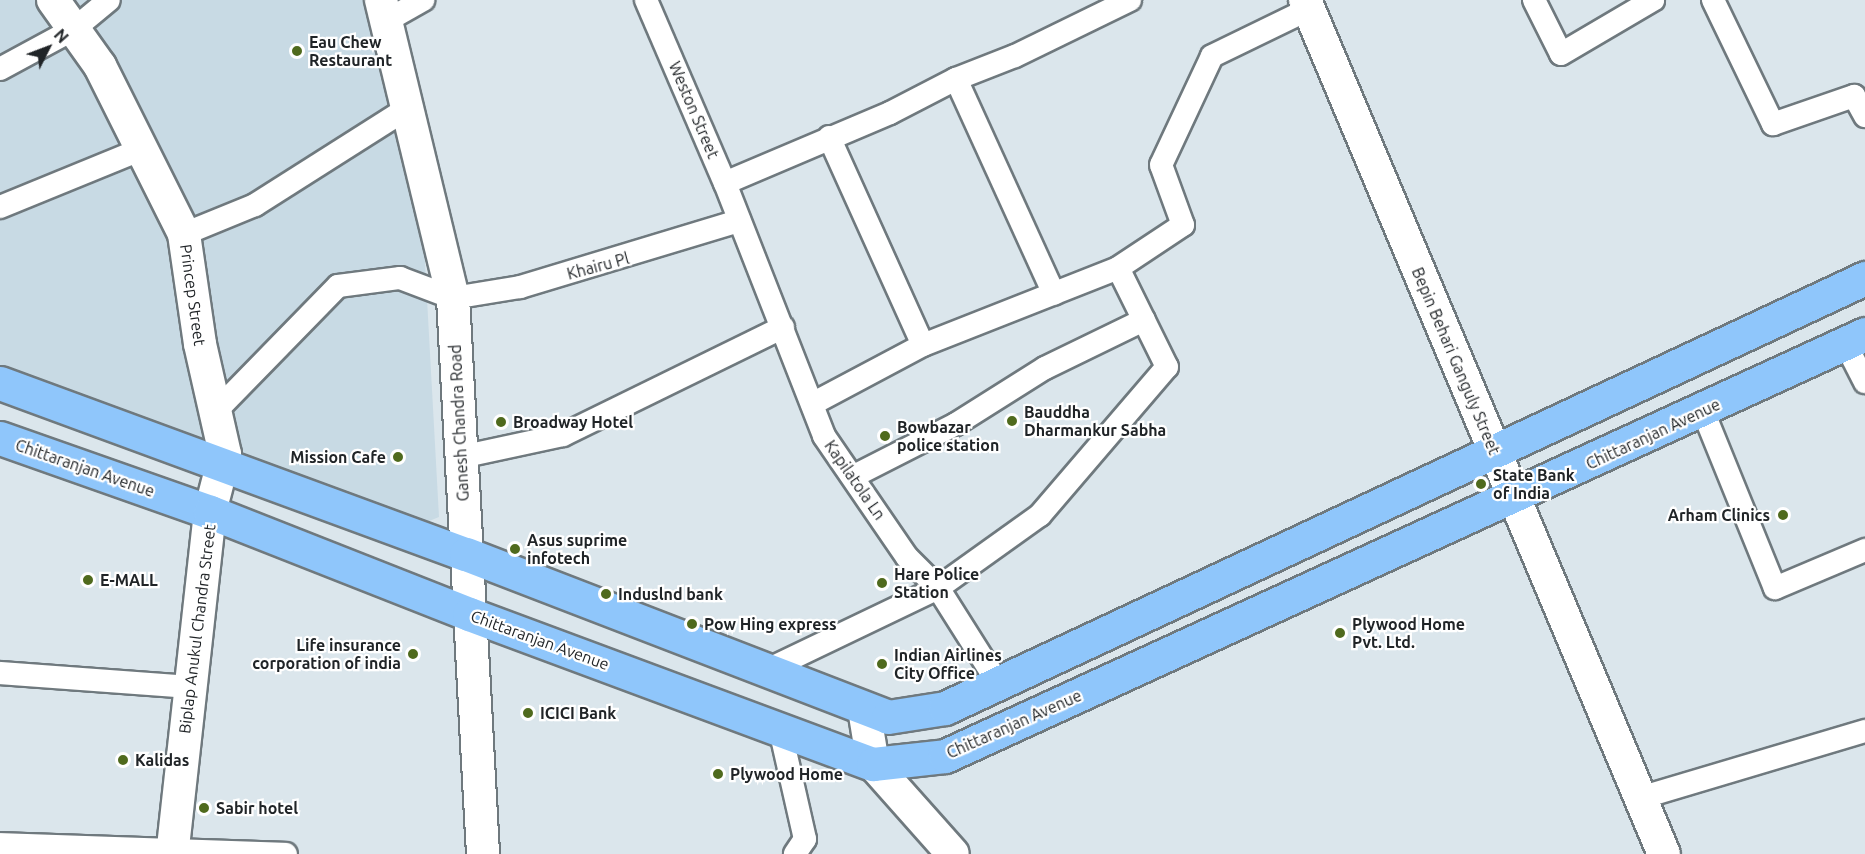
<!DOCTYPE html>
<html>
<head>
<meta charset="utf-8">
<style>
  body { margin:0 }
  #map { position:relative; width:1865px; height:854px; overflow:hidden; background:#dbe6ec; font-family:Ubuntu,sans-serif }
  div>[style] { position:absolute }
  .built>* { inset:0; background:#c8dae4 }
  .roads { filter:drop-shadow(2px 0 #6f797e) drop-shadow(-2px 0 #6f797e) drop-shadow(0 2px #6f797e) drop-shadow(0 -2px #6f797e) }
  .street>* { height:22px; margin:-11px; padding:0 11px; transform-origin:11px; border-radius:11px; background:#fff }
  .secondary>* { height:32px; margin:-16px; padding:0 16px; transform-origin:16px; border-radius:16px; background:#fff }
  .primary>* { height:33px; margin:-16.5px; padding:0 16.5px; transform-origin:16.5px; border-radius:16.5px; background:#8fc6fb }
  .dots>* { width:16px; height:16px; translate:-50% -50%; box-sizing:border-box; border:3px solid #fff; border-radius:50% }
  span { translate:-50% -50%; white-space:nowrap; text-align:center; line-height:1.15; -webkit-text-stroke:4.5px #fff; paint-order:stroke }
  .poi-label { font-size:16px; color:#202427; font-weight:700 }
  .left { translate:0 -50%; text-align:left }
  .right { translate:-100% -50%; text-align:right }
  .street-label { font-size:16px; color:#202427 }
  .north { position:absolute; left:18px; top:18px; width:60px; height:60px; -webkit-text-stroke:4px #fff; paint-order:stroke; rotate:48deg; font-size:16px; font-weight:700; line-height:24px; text-align:center; color:#202427 }
  .north::after { content:''; display:block; margin:auto; width:21px; height:27px; background:#202427; clip-path:polygon(50% 0,100% 100%,50% 72%,0 100%) }
</style>
</head>
<body>
<div id="map">
  <div class="built">
    <i style="clip-path:polygon(0 0,372px 0,424px 244px,439px 517px,412px 528px,0 376px)"></i>
  </div>
  <div class="roads">
    <div class="street">
      <i style="left:646px;top:0;width:199px;rotate:66.7deg"></i>
      <i style="left:725px;top:183px;width:272px;rotate:68.6deg"></i>
      <i style="left:824px;top:436px;width:147px;rotate:55.6deg"></i>
      <i style="left:907px;top:557px;width:44px;rotate:45deg"></i>
      <i style="left:938px;top:588px;width:112px;rotate:57.7deg"></i>
      <i style="left:1534px;top:0;width:60px;rotate:63.4deg"></i>
      <i style="left:1561px;top:54px;width:107px;rotate:-30.4deg"></i>
      <i style="left:1713px;top:0;width:138px;rotate:64.2deg"></i>
      <i style="left:1773px;top:124px;width:86px;rotate:-19.1deg"></i>
      <i style="left:1854px;top:96px;width:23px;rotate:61deg"></i>
      <i style="left:386px;top:21px;width:43px;rotate:-29.6deg"></i>
      <i style="left:0;top:69px;width:84px;rotate:-28.4deg"></i>
      <i style="left:74px;top:29px;width:45px;rotate:-39.6deg"></i>
      <i style="left:956px;top:79px;width:236px;rotate:65.5deg"></i>
      <i style="left:829px;top:137px;width:228px;rotate:65.7deg"></i>
      <i style="left:725px;top:183px;width:179px;rotate:-23deg"></i>
      <i style="left:890px;top:113px;width:74px;rotate:-27.3deg"></i>
      <i style="left:956px;top:79px;width:63px;rotate:-21.3deg"></i>
      <i style="left:1015px;top:56px;width:128px;rotate:-26deg"></i>
      <i style="left:0;top:207px;width:153px;rotate:-22.2deg"></i>
      <i style="left:184px;top:234px;width:77px;rotate:-22.2deg"></i>
      <i style="left:255px;top:205px;width:181px;rotate:-32.4deg"></i>
      <i style="left:1845px;top:343px;width:44px;rotate:62.9deg"></i>
      <i style="left:812px;top:404px;width:126px;rotate:-28deg"></i>
      <i style="left:923px;top:345px;width:210px;rotate:-21.5deg"></i>
      <i style="left:1118px;top:268px;width:78px;rotate:-33.5deg"></i>
      <i style="left:1183px;top:225px;width:64px;rotate:-110.1deg"></i>
      <i style="left:1161px;top:165px;width:120px;rotate:-64.9deg"></i>
      <i style="left:1212px;top:56px;width:108px;rotate:-25.9deg"></i>
      <i style="left:1703px;top:411px;width:191px;rotate:67.9deg"></i>
      <i style="left:1775px;top:588px;width:98px;rotate:-22.9deg"></i>
      <i style="left:215px;top:412px;width:176px;rotate:-45.7deg"></i>
      <i style="left:338px;top:286px;width:63px;rotate:-7.4deg"></i>
      <i style="left:400px;top:278px;width:57px;rotate:20.7deg"></i>
      <i style="left:453px;top:298px;width:68px;rotate:-9.3deg"></i>
      <i style="left:520px;top:287px;width:229px;rotate:-16.8deg"></i>
      <i style="left:461px;top:457px;width:104px;rotate:-12.2deg"></i>
      <i style="left:563px;top:435px;width:245px;rotate:-26.1deg"></i>
      <i style="left:854px;top:476px;width:114px;rotate:-27deg"></i>
      <i style="left:956px;top:424px;width:105px;rotate:-32.2deg"></i>
      <i style="left:1045px;top:368px;width:110px;rotate:-25.9deg"></i>
      <i style="left:763px;top:672px;width:194px;rotate:-25.6deg"></i>
      <i style="left:938px;top:588px;width:125px;rotate:-35.6deg"></i>
      <i style="left:1040px;top:515px;width:195px;rotate:-49.4deg"></i>
      <i style="left:1167px;top:367px;width:110px;rotate:-116.3deg"></i>
      <i style="left:0;top:673px;width:190px;rotate:4.2deg"></i>
      <i style="left:780px;top:729px;width:113px;rotate:77.2deg"></i>
      <i style="left:805px;top:839px;width:18px;rotate:124deg"></i>
      <i style="left:1640px;top:798px;width:235px;rotate:-16.6deg"></i>
      <i style="left:0;top:844px;width:286px;rotate:2deg"></i>
    </div>
    <div class="secondary">
      <i style="left:53px;top:0;width:81px;rotate:54.5deg"></i>
      <i style="left:100px;top:66px;width:188px;rotate:63.4deg"></i>
      <i style="left:184px;top:234px;width:111px;rotate:81.7deg"></i>
      <i style="left:200px;top:344px;width:113px;rotate:77.2deg"></i>
      <i style="left:225px;top:454px;width:60px;rotate:104.5deg"></i>
      <i style="left:210px;top:512px;width:344px;rotate:96.3deg"></i>
      <i style="left:381px;top:0;width:307px;rotate:76.4deg"></i>
      <i style="left:453px;top:298px;width:557px;rotate:86.91deg"></i>
      <i style="left:1305px;top:0;width:926px;rotate:67.2deg"></i>
      <i style="left:864px;top:709px;width:56px;rotate:80.7deg"></i>
      <i style="left:873px;top:764px;width:120px;rotate:48.4deg"></i>
    </div>
    <div class="primary">
      <i style="left:0;top:383px;width:496px;rotate:20.2deg"></i>
      <i style="left:466px;top:554px;width:452px;rotate:21.1deg"></i>
      <i style="left:888px;top:717px;width:58px;rotate:-9deg"></i>
      <i style="left:945px;top:708px;width:1016px;rotate:-25.05deg"></i>
      <i style="left:0;top:438px;width:223px;rotate:19.4deg"></i>
      <i style="left:210px;top:512px;width:278px;rotate:21.5deg"></i>
      <i style="left:469px;top:614px;width:431px;rotate:20.4deg"></i>
      <i style="left:873px;top:764px;width:72px;rotate:-6.3deg"></i>
      <i style="left:945px;top:756px;width:1012px;rotate:-24.64deg"></i>
    </div>
  </div>
  <div class="dots">
    <i style="left:297px;top:51px;background:#4f6a1d"></i>
    <i style="left:1012px;top:421px;background:#4f6a1d"></i>
    <i style="left:501px;top:422px;background:#4f6a1d"></i>
    <i style="left:885px;top:436px;background:#4f6a1d"></i>
    <i style="left:398px;top:457px;background:#4f6a1d"></i>
    <i style="left:1481px;top:484px;background:#4f6a1d"></i>
    <i style="left:1783px;top:515px;background:#4f6a1d"></i>
    <i style="left:515px;top:549px;background:#4f6a1d"></i>
    <i style="left:88px;top:580px;background:#4f6a1d"></i>
    <i style="left:882px;top:583px;background:#4f6a1d"></i>
    <i style="left:606px;top:594px;background:#4f6a1d"></i>
    <i style="left:692px;top:624px;background:#4f6a1d"></i>
    <i style="left:1340px;top:633px;background:#4f6a1d"></i>
    <i style="left:413px;top:654px;background:#4f6a1d"></i>
    <i style="left:882px;top:664px;background:#4f6a1d"></i>
    <i style="left:528px;top:713px;background:#4f6a1d"></i>
    <i style="left:123px;top:760px;background:#4f6a1d"></i>
    <i style="left:718px;top:774px;background:#4f6a1d"></i>
    <i style="left:204px;top:808px;background:#4f6a1d"></i>
  </div>
  <div class="poi-label">
    <span class="left" style="left:309px;top:51px">Eau Chew<br>Restaurant</span>
    <span class="left" style="left:1024px;top:421px">Bauddha<br>Dharmankur Sabha</span>
    <span class="left" style="left:513px;top:422px">Broadway Hotel</span>
    <span class="left" style="left:897px;top:436px">Bowbazar<br>police station</span>
    <span class="right" style="left:386px;top:457px">Mission Cafe</span>
    <span class="left" style="left:1493px;top:484px">State Bank<br>of India</span>
    <span class="right" style="left:1770px;top:515px">Arham Clinics</span>
    <span class="left" style="left:527px;top:549px">Asus suprime<br>infotech</span>
    <span class="left" style="left:894px;top:583px">Hare Police<br>Station</span>
    <span class="left" style="left:100px;top:580px">E-MALL</span>
    <span class="left" style="left:618px;top:594px">Induslnd bank</span>
    <span class="left" style="left:704px;top:624px">Pow Hing express</span>
    <span class="left" style="left:1352px;top:633px">Plywood Home<br>Pvt. Ltd.</span>
    <span class="right" style="left:401px;top:654px">Life insurance<br>corporation of india</span>
    <span class="left" style="left:894px;top:664px">Indian Airlines<br>City Office</span>
    <span class="left" style="left:540px;top:713px">ICICI Bank</span>
    <span class="left" style="left:135px;top:760px">Kalidas</span>
    <span class="left" style="left:730px;top:774px">Plywood Home</span>
    <span class="left" style="left:216px;top:808px">Sabir hotel</span>
  </div>
  <div class="street-label">
    <span style="left:694px;top:110px;rotate:67deg">Weston Street</span>
    <span style="left:598px;top:266px;rotate:-15deg">Khairu Pl</span>
    <span style="left:193px;top:295px;rotate:82deg">Princep Street</span>
    <span style="left:1456px;top:361px;rotate:67deg">Bepin Behari Ganguly Street</span>
    <span style="left:459px;top:423px;rotate:-93deg">Ganesh Chandra Road</span>
    <span style="left:1653px;top:434px;rotate:-25deg">Chittaranjan Avenue</span>
    <span style="left:85px;top:468px;rotate:19deg">Chittaranjan Avenue</span>
    <span style="left:855px;top:480px;rotate:55deg">Kapilatola Ln</span>
    <span style="left:197px;top:629px;rotate:-83deg">Biplap Anukul Chandra Street</span>
    <span style="left:540px;top:640px;rotate:20deg">Chittaranjan Avenue</span>
    <span style="left:1014px;top:724px;rotate:-24deg">Chittaranjan Avenue</span>
  </div>
  <div class="north">N</div>
</div>
</body>
</html>
